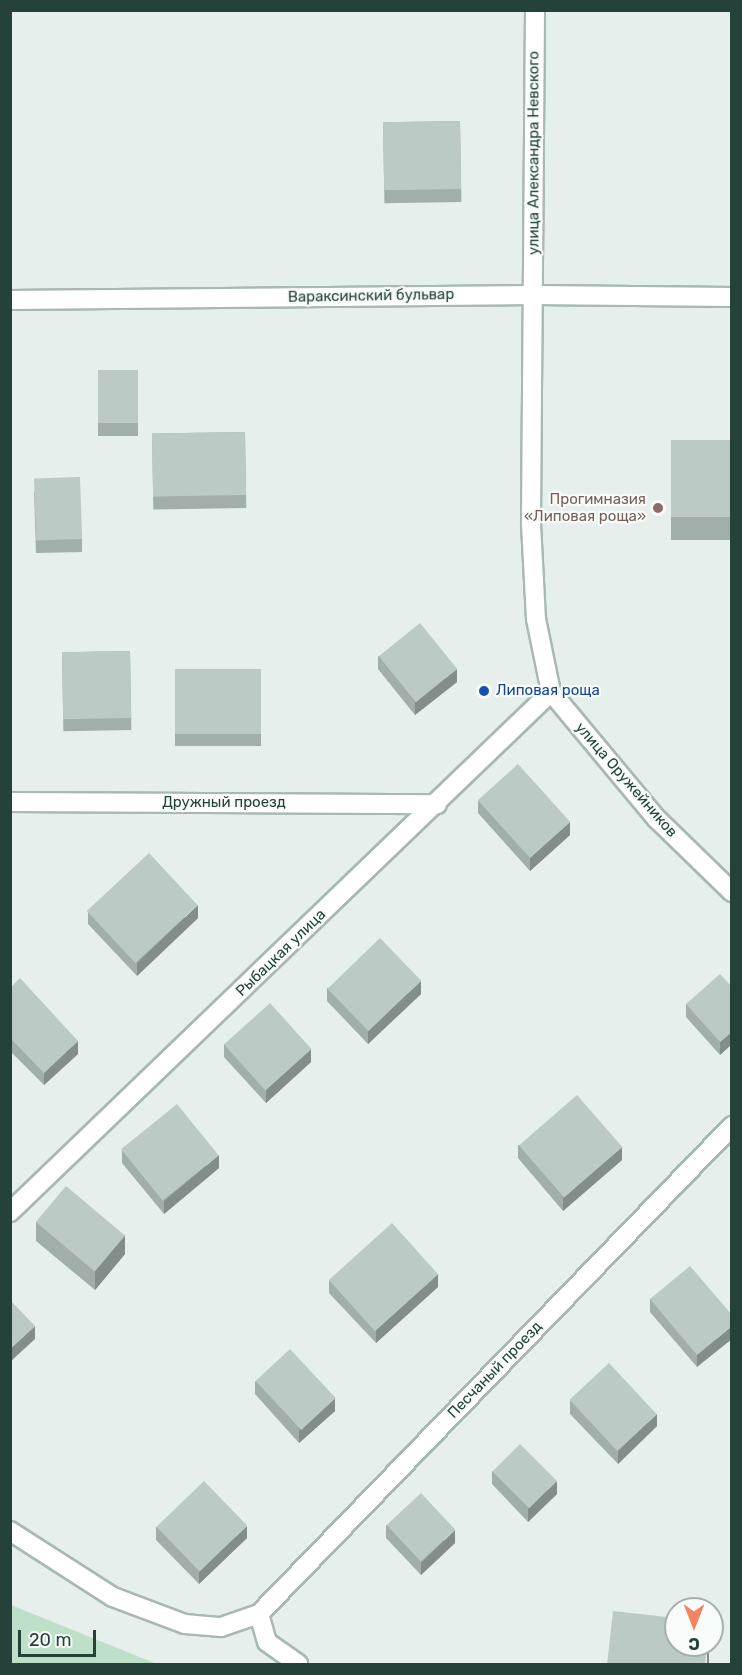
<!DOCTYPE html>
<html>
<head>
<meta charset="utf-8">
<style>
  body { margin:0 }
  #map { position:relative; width:742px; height:1675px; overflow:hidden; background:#e6efeb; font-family:Rubik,sans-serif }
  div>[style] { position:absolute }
  .green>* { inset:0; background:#bfe0c8 }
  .roads { filter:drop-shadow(2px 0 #a8b8b2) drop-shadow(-2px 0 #a8b8b2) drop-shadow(0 2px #a8b8b2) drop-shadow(0 -2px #a8b8b2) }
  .minor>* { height:18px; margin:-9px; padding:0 9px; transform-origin:9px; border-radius:9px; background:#fff }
  .wall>* { inset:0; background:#a1aea9; transform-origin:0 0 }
  .shaded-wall>* { inset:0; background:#838d89; transform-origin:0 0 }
  .building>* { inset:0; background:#bbcac4; transform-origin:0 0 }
  .dots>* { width:16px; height:16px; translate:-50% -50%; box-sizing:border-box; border:3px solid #f7fbf9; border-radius:50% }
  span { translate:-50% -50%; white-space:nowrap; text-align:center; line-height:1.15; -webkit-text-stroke:4.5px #f7fbf9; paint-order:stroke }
  .street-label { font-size:15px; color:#24423a }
  .education-label { font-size:15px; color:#785e54 }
  .right { translate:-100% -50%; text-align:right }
  .transit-label { font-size:15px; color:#164399 }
  .left { translate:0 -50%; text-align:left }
  .frame { position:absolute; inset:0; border:12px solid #24423a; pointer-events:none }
  .north { position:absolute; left:664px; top:1597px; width:60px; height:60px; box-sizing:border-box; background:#f7fbf9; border:2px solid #a3b1ad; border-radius:50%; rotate:180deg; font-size:16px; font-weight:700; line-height:24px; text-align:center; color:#24423a }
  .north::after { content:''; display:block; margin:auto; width:21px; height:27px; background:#f4845f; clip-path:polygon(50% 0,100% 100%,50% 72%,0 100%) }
  .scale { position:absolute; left:18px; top:1630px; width:78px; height:27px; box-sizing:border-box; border:3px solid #24423a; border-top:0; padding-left:8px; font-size:18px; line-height:21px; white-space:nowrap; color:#24423a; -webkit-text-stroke:4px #f7fbf9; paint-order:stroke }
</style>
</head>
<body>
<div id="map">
  <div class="green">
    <i style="clip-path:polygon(11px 1605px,157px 1664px,11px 1664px)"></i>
  </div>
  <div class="roads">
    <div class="minor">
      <i style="left:535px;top:10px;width:514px;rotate:90.45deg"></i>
      <i style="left:531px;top:524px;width:95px;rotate:87deg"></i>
      <i style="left:536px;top:619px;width:75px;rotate:78.4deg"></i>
      <i style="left:551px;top:692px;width:165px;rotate:50.2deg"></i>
      <i style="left:657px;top:819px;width:105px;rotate:44.2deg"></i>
      <i style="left:10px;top:300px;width:524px;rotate:-0.55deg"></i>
      <i style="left:534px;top:295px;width:198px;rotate:0.6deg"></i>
      <i style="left:10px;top:802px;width:427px;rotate:0.3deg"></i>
      <i style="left:10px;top:1212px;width:750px;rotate:-43.87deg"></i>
      <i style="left:10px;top:1531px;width:122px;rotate:32.7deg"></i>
      <i style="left:113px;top:1597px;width:77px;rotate:20.6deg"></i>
      <i style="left:185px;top:1624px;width:36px;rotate:5deg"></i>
      <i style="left:221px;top:1627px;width:40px;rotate:-18.9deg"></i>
      <i style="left:259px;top:1614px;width:680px;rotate:-45.89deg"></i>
      <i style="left:259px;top:1614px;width:29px;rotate:74deg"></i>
      <i style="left:267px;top:1642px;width:38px;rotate:35deg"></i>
    </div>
  </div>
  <div class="wall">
    <i style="left:460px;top:121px;width:81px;height:77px;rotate:89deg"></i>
    <i style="left:138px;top:370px;width:66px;height:40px;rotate:90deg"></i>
    <i style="left:245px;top:432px;width:76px;height:93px;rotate:89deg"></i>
    <i style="left:671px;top:440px;width:61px;height:100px"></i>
    <i style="clip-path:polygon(34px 491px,82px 539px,82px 552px,36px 553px)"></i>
    <i style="left:130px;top:651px;width:79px;height:68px;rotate:89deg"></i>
    <i style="clip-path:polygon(378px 656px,457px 682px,415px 715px,378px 669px)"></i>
    <i style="left:175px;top:669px;width:86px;height:77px"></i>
    <i style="clip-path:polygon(478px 800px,570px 835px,530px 871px,478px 813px)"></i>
    <i style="clip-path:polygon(88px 912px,198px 918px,137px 976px,88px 924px)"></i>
    <i style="clip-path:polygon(732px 987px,732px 1044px,720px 1055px,686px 1017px,686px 1004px)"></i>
    <i style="clip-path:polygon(10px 988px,78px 1054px,44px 1085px,10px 1051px)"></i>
    <i style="clip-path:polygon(327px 988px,421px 994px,368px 1044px,327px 1001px)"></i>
    <i style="clip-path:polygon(224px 1044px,311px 1062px,266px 1103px,224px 1057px)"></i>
    <i style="clip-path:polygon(518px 1145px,622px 1160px,563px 1211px,518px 1158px)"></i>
    <i style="clip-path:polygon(122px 1150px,219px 1168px,164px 1214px,122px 1163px)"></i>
    <i style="clip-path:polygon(36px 1222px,125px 1254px,95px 1290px,36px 1241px)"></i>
    <i style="clip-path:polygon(329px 1280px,438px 1287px,376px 1343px,329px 1293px)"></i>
    <i style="clip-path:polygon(650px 1299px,732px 1315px,697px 1367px,650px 1312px)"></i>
    <i style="clip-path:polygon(255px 1381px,335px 1411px,299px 1443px,255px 1394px)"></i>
    <i style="clip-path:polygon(570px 1401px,657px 1426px,618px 1464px,570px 1414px)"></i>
    <i style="clip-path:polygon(492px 1471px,557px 1494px,528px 1522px,492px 1484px)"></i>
    <i style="clip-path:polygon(386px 1525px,455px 1543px,421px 1575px,386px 1538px)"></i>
    <i style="clip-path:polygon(156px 1527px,247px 1538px,199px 1584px,156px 1540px)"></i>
  </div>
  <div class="shaded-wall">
    <i style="clip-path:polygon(457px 669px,457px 682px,415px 715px,415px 702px)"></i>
    <i style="clip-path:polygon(570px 822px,570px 835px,530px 871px,530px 858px)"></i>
    <i style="clip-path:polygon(198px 905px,198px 918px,137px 976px,137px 963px)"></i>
    <i style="clip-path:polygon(421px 981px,421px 994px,368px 1044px,368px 1031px)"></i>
    <i style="clip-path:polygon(732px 1032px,732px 1044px,720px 1055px,720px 1042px)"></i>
    <i style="clip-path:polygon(78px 1041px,78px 1054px,44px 1085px,44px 1073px)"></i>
    <i style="clip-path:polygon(311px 1049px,311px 1062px,266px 1103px,266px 1090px)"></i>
    <i style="clip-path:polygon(622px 1147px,622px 1160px,563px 1211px,563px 1198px)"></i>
    <i style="clip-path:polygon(219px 1155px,219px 1168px,164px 1214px,164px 1201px)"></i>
    <i style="clip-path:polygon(125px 1235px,125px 1254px,95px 1290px,95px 1271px)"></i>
    <i style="clip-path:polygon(438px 1274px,438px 1287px,376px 1343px,376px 1330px)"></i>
    <i style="clip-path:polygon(35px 1326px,35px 1339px,10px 1362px,10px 1349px)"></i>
    <i style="clip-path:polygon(732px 1326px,732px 1339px,697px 1367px,697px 1355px)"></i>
    <i style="clip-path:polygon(335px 1398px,335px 1411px,299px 1443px,299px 1430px)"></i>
    <i style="clip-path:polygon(657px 1414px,657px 1426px,618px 1464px,618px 1451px)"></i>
    <i style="clip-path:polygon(557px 1481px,557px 1494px,528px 1522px,528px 1509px)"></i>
    <i style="clip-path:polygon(247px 1526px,247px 1538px,199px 1584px,199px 1572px)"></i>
    <i style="clip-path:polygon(455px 1530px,455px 1543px,421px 1575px,421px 1563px)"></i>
    <i style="left:707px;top:1645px;width:2px;height:20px"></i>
  </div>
  <div class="building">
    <i style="left:460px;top:121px;width:68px;height:77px;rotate:89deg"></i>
    <i style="left:138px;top:370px;width:53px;height:40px;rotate:90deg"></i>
    <i style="left:245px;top:432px;width:63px;height:93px;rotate:89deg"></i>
    <i style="left:671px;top:440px;width:61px;height:77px"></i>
    <i style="left:80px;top:477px;width:62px;height:46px;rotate:88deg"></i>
    <i style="left:420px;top:623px;width:59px;height:53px;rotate:51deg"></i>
    <i style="left:130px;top:651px;width:67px;height:68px;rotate:89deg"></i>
    <i style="left:175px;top:669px;width:86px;height:65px"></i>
    <i style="left:518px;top:764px;width:78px;height:54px;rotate:48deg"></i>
    <i style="left:149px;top:853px;width:71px;height:85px;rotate:47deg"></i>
    <i style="left:380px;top:938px;width:59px;height:73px;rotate:46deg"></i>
    <i style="clip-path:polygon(720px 974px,732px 987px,732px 1032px,720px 1042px,686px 1004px)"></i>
    <i style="clip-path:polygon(20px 978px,78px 1041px,44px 1073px,10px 1038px,10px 988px)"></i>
    <i style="left:270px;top:1003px;width:62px;height:62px;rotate:48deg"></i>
    <i style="left:577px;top:1095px;width:69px;height:77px;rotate:49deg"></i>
    <i style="left:177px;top:1104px;width:66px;height:72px;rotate:51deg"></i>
    <i style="left:66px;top:1186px;width:77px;height:47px;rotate:40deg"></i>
    <i style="left:392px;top:1223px;width:69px;height:85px;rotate:48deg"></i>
    <i style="clip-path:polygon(690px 1266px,732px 1315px,732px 1326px,697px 1355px,650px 1299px)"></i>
    <i style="clip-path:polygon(10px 1300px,35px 1326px,10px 1349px)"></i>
    <i style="left:290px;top:1349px;width:67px;height:47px;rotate:47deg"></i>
    <i style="left:609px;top:1363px;width:70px;height:54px;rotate:47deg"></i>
    <i style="left:520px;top:1444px;width:52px;height:39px;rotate:45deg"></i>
    <i style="left:204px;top:1481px;width:62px;height:66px;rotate:46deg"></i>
    <i style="left:421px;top:1493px;width:50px;height:47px;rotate:47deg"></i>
    <i style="clip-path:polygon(613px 1611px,676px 1618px,676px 1645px,707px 1645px,705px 1665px,607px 1665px)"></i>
  </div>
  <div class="dots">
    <i style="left:658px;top:508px;background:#8d6e63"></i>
    <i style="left:484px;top:691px;background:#1a4fb4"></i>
  </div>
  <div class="street-label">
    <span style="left:534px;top:153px;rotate:-90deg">улица Александра Невского</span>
    <span style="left:371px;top:296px;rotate:-1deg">Вараксинский бульвар</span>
    <span style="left:626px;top:780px;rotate:49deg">улица Оружейников</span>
    <span style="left:224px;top:803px">Дружный проезд</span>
    <span style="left:281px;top:953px;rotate:-44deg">Рыбацкая улица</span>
    <span style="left:495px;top:1370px;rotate:-46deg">Песчаный проезд</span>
  </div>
  <div class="education-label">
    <span class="right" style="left:646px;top:508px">Прогимназия<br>«Липовая роща»</span>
  </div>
  <div class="transit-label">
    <span class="left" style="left:496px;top:691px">Липовая роща</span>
  </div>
  <div class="frame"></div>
  <div class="north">С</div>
  <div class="scale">20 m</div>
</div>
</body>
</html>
